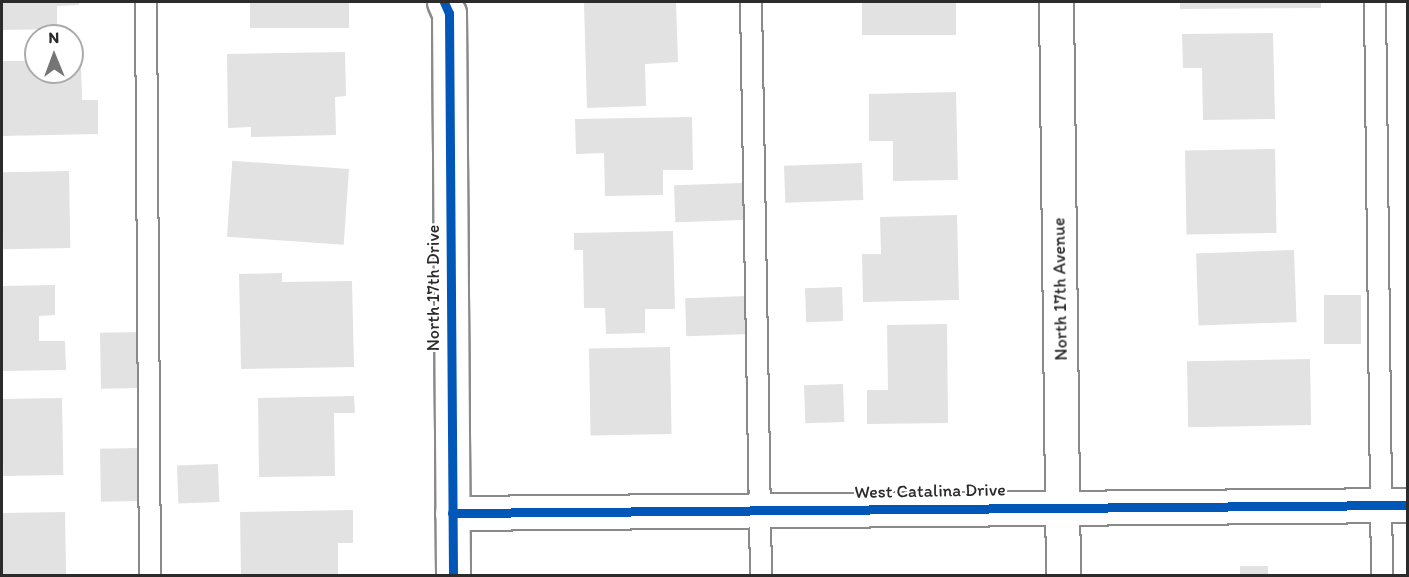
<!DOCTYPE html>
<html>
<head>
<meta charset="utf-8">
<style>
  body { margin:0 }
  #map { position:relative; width:1409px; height:577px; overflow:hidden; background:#fff; font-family:Itim,sans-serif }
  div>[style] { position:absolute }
  .building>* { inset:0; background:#e2e2e2; transform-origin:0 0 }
  .roads { filter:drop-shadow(2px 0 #8a8a8a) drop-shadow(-2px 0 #8a8a8a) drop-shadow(0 2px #8a8a8a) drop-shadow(0 -2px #8a8a8a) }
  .lane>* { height:20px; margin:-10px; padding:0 10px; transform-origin:10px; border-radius:10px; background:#fff }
  .street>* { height:33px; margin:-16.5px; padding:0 16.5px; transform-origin:16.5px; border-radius:16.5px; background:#fff }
  .cycleway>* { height:9px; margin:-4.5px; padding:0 4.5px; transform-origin:4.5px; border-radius:4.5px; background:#0057b8 }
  span { translate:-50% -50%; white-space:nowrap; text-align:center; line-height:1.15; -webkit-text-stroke:4.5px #fff; paint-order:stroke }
  .street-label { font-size:18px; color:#2b2b2b }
  .frame { position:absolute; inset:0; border:3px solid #2b2b2b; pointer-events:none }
  .north { position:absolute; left:24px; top:24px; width:60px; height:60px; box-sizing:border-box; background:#fff; border:2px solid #aaa; border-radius:50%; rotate:359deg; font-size:16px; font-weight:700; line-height:24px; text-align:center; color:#2b2b2b }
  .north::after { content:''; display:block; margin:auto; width:21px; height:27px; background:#757575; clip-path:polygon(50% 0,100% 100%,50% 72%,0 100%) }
</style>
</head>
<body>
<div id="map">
  <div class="building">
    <i style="clip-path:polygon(2px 2px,79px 2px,79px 5px,57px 6px,57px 29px,2px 30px)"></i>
    <i style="left:250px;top:2px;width:99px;height:26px"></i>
    <i style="clip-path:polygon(676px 2px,678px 62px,645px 64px,646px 106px,587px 108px,584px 3px)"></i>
    <i style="left:862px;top:2px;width:94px;height:33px"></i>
    <i style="clip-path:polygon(1180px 2px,1321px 2px,1321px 8px,1180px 9px)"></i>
    <i style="clip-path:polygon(1273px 33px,1275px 119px,1203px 120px,1202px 68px,1183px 68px,1182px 34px)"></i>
    <i style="clip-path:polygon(345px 52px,346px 96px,335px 97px,336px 135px,251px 137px,251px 127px,228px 128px,227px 54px)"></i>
    <i style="clip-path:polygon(72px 60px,81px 60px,82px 100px,98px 100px,98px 134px,2px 136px,2px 61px,36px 61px,36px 72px,72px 72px)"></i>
    <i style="clip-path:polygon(956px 92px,958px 180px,893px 181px,893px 141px,869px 141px,869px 94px)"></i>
    <i style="clip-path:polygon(692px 117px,693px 170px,663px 170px,663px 195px,605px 196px,604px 153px,576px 154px,575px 119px)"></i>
    <i style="left:1275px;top:149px;width:84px;height:90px;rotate:89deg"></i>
    <i style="left:862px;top:163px;width:37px;height:78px;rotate:88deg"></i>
    <i style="left:349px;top:169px;width:76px;height:117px;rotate:94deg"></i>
    <i style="left:69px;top:171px;width:77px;height:67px;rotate:89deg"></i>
    <i style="left:742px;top:183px;width:37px;height:68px;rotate:88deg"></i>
    <i style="clip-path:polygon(957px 215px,959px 300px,863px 302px,862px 254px,881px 254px,880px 217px)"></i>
    <i style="clip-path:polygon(673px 231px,675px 309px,645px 309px,645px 333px,606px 334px,605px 308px,584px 308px,583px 250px,574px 250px,574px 233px)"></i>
    <i style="left:1294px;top:250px;width:72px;height:98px;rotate:88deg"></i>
    <i style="clip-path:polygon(282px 273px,282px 282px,352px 281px,354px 367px,241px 369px,239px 274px)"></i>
    <i style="clip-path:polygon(55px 285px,55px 315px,39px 316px,39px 341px,65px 341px,66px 370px,2px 371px,2px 286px)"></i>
    <i style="left:842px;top:287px;width:34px;height:37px;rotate:88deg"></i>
    <i style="left:1324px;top:295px;width:37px;height:49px"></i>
    <i style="left:748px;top:296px;width:38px;height:63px;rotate:88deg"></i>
    <i style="clip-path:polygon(947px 324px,948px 423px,867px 424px,867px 390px,888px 390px,887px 325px)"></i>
    <i style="left:141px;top:332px;width:56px;height:41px;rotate:89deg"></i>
    <i style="left:670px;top:347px;width:87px;height:81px;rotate:89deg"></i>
    <i style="left:1310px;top:359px;width:66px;height:123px;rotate:89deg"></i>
    <i style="left:843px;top:384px;width:38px;height:39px;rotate:88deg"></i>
    <i style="clip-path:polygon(354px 396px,355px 413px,334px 413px,335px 476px,259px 477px,258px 398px)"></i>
    <i style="left:62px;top:398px;width:77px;height:60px;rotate:89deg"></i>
    <i style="left:138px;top:448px;width:53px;height:38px;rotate:89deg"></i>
    <i style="left:218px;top:464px;width:38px;height:41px;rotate:88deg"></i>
    <i style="clip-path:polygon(353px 510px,353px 543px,338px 543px,338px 576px,241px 576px,240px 512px)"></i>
    <i style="left:65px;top:512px;width:64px;height:63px;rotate:89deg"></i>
    <i style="left:1240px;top:566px;width:28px;height:10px"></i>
  </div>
  <div class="roads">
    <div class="lane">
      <i style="left:146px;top:2px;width:574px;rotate:89.6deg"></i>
      <i style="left:751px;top:2px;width:574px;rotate:89deg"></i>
      <i style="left:1375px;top:2px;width:574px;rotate:89.3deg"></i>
    </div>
    <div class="street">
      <i style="left:444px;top:2px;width:12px;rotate:66deg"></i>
      <i style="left:449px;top:13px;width:563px;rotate:89.59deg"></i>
      <i style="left:1056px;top:2px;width:574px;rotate:89.3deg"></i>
      <i style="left:452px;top:513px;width:956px;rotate:-0.48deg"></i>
    </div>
  </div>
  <div class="cycleway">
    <i style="left:444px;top:2px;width:12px;rotate:66deg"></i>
    <i style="left:449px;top:13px;width:563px;rotate:89.59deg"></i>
    <i style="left:452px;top:513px;width:956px;rotate:-0.48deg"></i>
  </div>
  <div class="street-label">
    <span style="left:433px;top:288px;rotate:-90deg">North 17th Drive</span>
    <span style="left:1060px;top:289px;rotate:-91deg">North 17th Avenue</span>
    <span style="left:930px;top:491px;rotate:-1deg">West Catalina Drive</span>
  </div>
  <div class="frame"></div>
  <div class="north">N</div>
</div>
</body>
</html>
